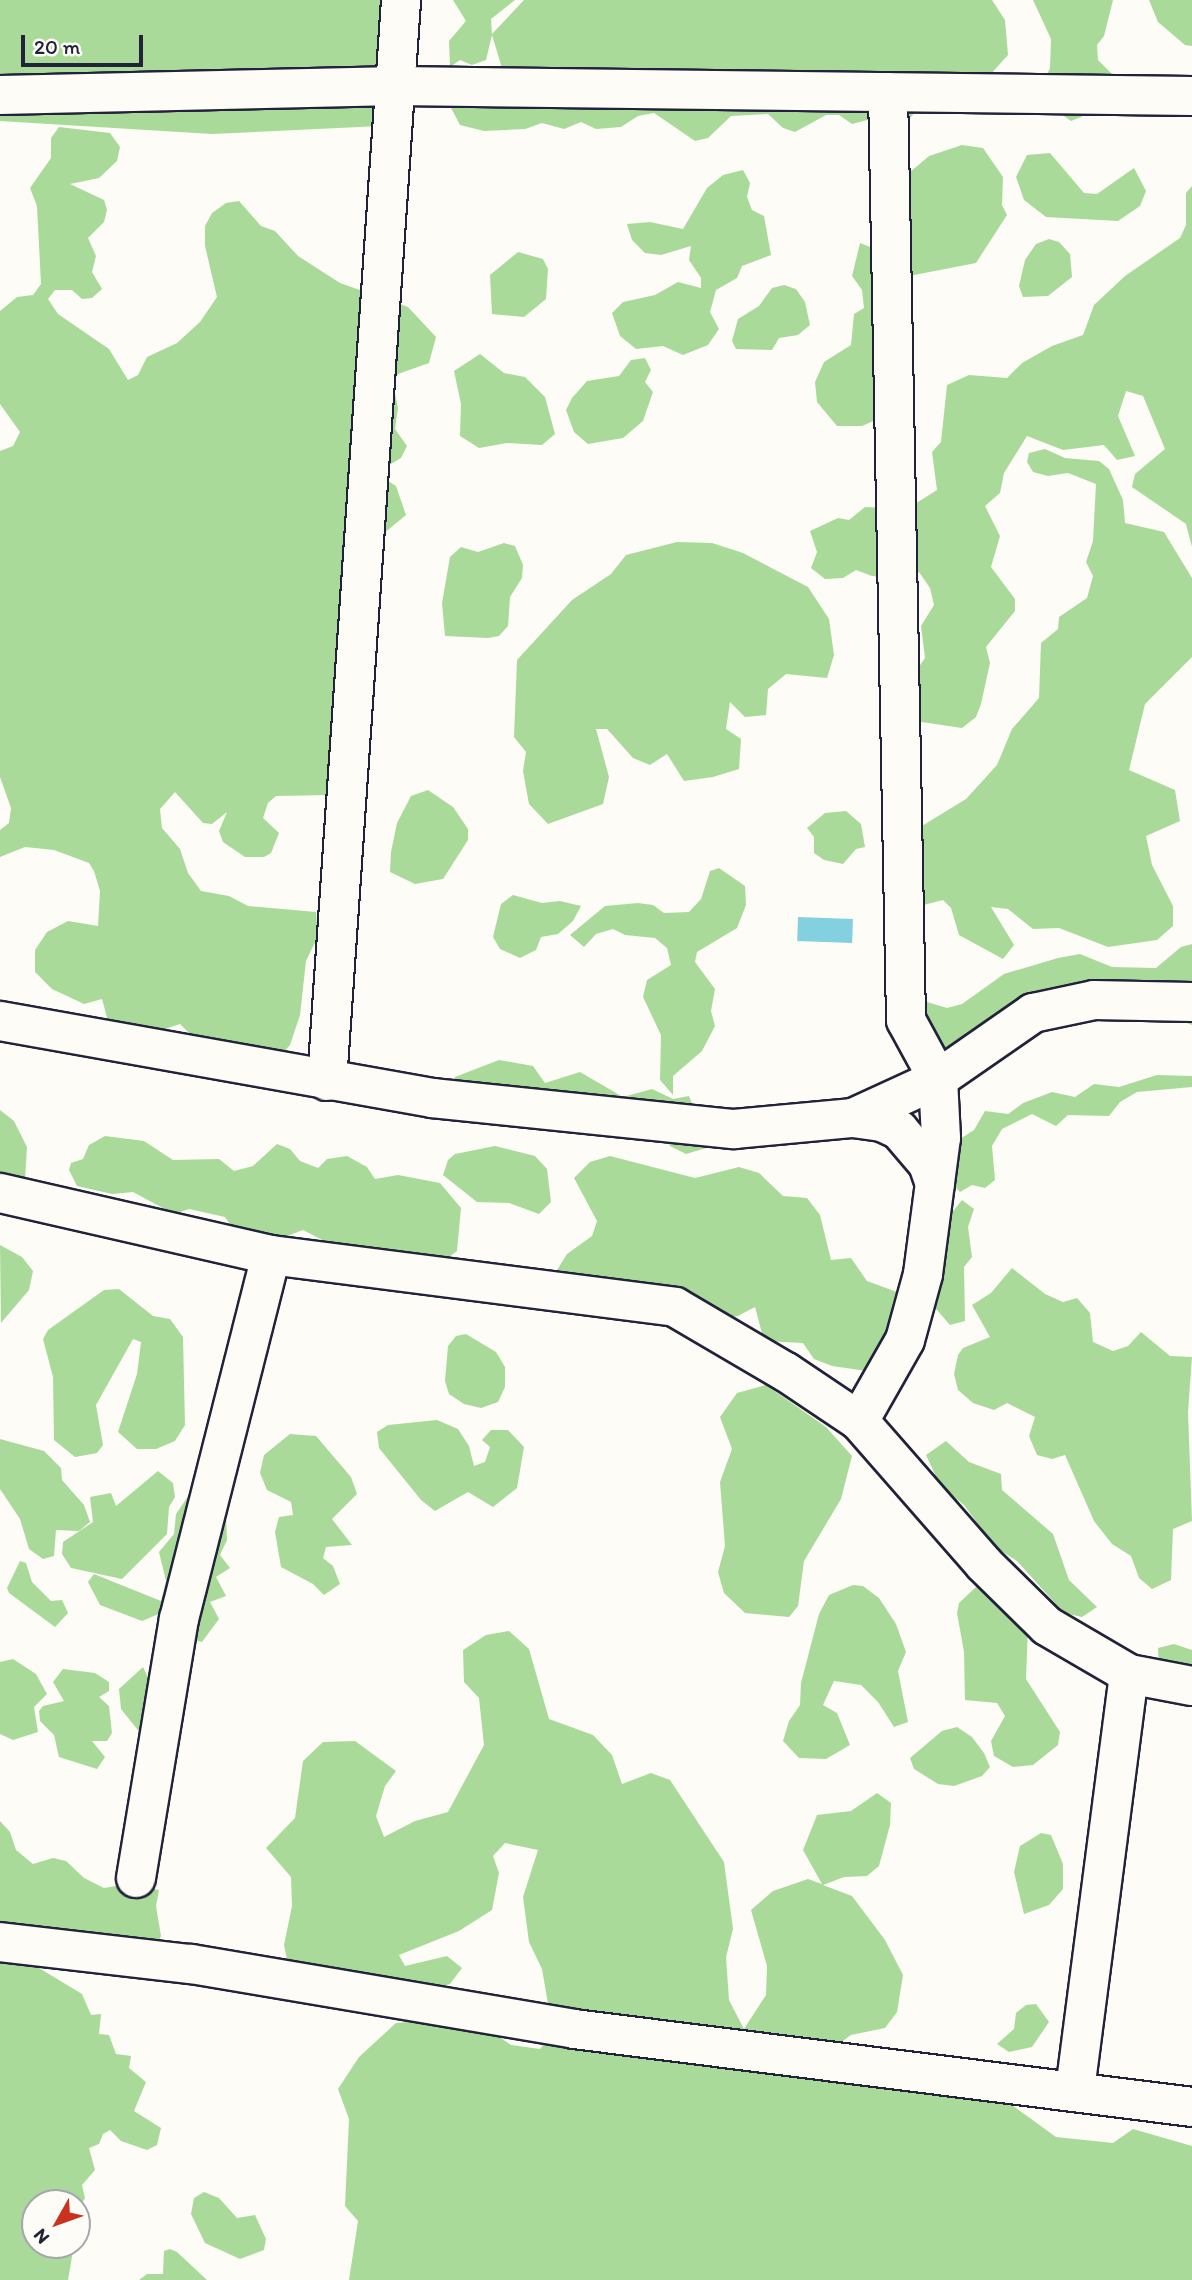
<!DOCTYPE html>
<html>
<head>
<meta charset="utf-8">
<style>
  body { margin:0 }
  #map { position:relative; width:1192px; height:2280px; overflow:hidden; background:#fdfcf7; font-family:Itim,sans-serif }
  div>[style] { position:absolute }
  .green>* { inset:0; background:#aada9a }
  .water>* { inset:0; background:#83d1e0; transform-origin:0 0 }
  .roads { filter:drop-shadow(2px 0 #22223b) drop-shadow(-2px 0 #22223b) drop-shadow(0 2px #22223b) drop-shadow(0 -2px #22223b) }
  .street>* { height:38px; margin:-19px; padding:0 19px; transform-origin:19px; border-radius:19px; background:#fdfcf7 }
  span { translate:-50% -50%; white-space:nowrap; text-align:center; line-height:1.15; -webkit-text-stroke:6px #fdfcf7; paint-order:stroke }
  .north { position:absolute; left:21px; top:2189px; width:70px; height:70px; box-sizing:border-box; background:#fdfcf7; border:2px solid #a5a5ac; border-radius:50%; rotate:230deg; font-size:19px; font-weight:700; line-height:28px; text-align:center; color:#22223b }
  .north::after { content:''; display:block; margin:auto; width:24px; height:32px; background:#c8321e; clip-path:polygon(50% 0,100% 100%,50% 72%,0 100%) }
  .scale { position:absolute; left:21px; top:35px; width:122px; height:32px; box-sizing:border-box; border:4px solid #22223b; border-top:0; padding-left:9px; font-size:21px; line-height:24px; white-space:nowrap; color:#22223b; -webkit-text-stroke:5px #fdfcf7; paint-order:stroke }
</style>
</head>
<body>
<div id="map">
  <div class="green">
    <i style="clip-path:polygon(0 0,410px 0,380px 126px,212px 134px,0 121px)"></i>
    <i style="clip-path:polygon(453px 0,515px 0,491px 19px,492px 34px,524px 0,992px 0,1005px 20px,1008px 55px,979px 87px,919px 107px,903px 127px,871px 119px,852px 124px,839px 115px,826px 115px,795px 132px,783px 128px,768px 114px,731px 116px,708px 138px,695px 141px,654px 113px,638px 116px,621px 127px,596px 129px,581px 122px,564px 129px,542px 123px,525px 129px,484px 131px,460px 125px,450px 106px,453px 95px,505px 78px,492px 35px,486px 60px,472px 65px,460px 60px,450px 67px,449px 41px,466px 21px)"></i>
    <i style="clip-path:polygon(1033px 0,1113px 0,1104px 36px,1097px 45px,1098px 60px,1116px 78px,1081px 117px,1071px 121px,1057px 111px,1042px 85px,1050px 68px,1051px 39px)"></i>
    <i style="clip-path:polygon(1149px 0,1192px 0,1192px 46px,1185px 45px,1158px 22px)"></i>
    <i style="clip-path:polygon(59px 127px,110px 133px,120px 147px,117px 161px,99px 178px,70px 184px,104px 200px,107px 210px,104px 222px,88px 238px,96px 256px,92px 272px,102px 289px,92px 298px,82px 299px,72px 290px,55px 290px,48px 299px,58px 314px,109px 349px,128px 380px,138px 375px,147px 357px,177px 343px,200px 322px,217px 297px,205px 246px,205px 226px,212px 213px,226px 203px,239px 201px,261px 226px,275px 231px,298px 256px,340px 283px,408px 307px,436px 337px,429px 363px,398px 374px,393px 383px,398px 408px,395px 429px,407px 446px,401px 458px,381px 470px,382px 477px,396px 486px,406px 515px,383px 534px,328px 795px,276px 796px,268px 803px,263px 818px,279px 833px,271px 853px,264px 857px,245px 857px,223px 842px,219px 831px,227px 812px,212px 824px,203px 823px,175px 792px,160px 809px,162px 828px,180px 849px,188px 873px,201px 891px,229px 896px,248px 906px,316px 912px,318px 936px,306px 961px,300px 1015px,290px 1045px,280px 1056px,198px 1042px,180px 1024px,162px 1030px,108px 1021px,102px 999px,84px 1004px,52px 989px,35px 972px,35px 950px,47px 932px,68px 921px,98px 926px,100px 891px,94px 871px,89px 863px,54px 850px,25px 847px,0 857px,0 830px,9px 823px,11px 808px,0 777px,0 451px,13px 446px,20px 432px,0 404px,0 311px,17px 297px,33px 295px,41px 284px,37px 206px,30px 188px,51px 158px,51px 138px)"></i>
    <i style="clip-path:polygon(962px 145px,983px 148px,1003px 177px,1002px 205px,1007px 215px,976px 263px,909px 276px,909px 173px,929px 156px)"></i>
    <i style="clip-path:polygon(1050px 153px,1084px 193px,1097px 194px,1134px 168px,1146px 191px,1140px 206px,1118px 221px,1046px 217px,1024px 200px,1016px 177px,1027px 155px)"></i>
    <i style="clip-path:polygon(743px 170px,750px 183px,747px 197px,752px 210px,764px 216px,771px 255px,742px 266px,737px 278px,716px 290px,710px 312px,719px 329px,708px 345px,683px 355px,663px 346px,636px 349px,620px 336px,612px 313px,623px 302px,655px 295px,678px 282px,701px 288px,701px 278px,689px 260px,691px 246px,661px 255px,645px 253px,632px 240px,627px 224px,650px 222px,683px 229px,707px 188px,723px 175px)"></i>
    <i style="clip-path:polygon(1192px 186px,1192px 547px,1186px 524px,1132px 487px,1135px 474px,1165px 449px,1143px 396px,1126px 391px,1118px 416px,1135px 456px,1117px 460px,1104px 445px,1063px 450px,1027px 436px,1004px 473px,1000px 493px,985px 506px,1000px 536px,991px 567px,1015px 599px,1015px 611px,986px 647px,990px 663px,981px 704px,976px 717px,962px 728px,915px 721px,915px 672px,925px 658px,921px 626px,934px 605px,930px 588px,919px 572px,909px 579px,872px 576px,856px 570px,843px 578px,825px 579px,811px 568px,817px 552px,810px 531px,838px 518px,849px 520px,865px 507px,907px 509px,937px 490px,932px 452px,941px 442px,947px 385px,969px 375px,1007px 378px,1022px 363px,1052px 346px,1083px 335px,1094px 305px,1125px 276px,1180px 238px,1186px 225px,1186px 193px)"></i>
    <i style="clip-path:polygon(1049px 239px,1059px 242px,1070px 254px,1072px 277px,1048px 296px,1023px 297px,1019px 286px,1025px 260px,1036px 244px)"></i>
    <i style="clip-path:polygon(860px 243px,891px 255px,878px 419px,862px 426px,837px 426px,817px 402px,815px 382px,824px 362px,851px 345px,854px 314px,864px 308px,862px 290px,852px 276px)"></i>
    <i style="clip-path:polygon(518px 252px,543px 259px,548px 269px,546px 299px,524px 317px,492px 314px,490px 275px)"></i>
    <i style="clip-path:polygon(784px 285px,796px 289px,805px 302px,810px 325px,798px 335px,779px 338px,772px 350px,736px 349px,732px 341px,738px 319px,759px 306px,772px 288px)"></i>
    <i style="clip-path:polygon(480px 354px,504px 373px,525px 377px,545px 397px,555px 434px,542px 445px,507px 443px,479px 448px,460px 436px,461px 404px,454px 371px)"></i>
    <i style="clip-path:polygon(645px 358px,651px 370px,645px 382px,653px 392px,643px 421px,623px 438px,588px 444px,574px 432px,566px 410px,572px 398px,587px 381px,619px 376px,631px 360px)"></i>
    <i style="clip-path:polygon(1045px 449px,1065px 458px,1099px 461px,1109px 469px,1123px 500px,1125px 523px,1164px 532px,1192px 578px,1192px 657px,1145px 704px,1129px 770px,1175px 790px,1180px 821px,1146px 836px,1152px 865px,1173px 906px,1173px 926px,1157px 940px,1108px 947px,1059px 928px,1033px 929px,1008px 909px,991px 907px,1014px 945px,1003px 959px,959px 935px,951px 908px,943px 900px,916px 907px,912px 832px,966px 799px,997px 765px,1012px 729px,1039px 698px,1041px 643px,1058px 629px,1059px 617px,1087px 598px,1093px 576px,1086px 562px,1093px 541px,1096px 484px,1068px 473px,1048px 476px,1033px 472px,1027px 462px,1029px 453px)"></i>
    <i style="clip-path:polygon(677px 542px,712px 543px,743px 553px,808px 587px,829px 619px,834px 655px,827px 678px,786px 674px,768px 689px,766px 715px,745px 717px,730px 702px,726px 729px,741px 739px,739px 769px,713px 777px,684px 781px,667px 754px,650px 765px,633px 758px,607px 729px,596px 729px,609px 777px,603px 804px,548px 824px,529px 804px,523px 771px,526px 752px,514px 737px,517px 660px,572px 600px,611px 574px,626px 555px)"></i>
    <i style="clip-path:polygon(504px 543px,515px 546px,523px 565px,522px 578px,510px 597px,508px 626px,499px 636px,488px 638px,445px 636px,442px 603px,450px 557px,461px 547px,478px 552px)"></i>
    <i style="clip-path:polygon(428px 790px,453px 807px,468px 829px,468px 840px,443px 879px,415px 884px,390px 872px,391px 852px,397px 823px,411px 796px)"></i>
    <i style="clip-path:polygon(846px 811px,861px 824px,865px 847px,856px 849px,843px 864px,824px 860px,814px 853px,814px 837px,807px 828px,825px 813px)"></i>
    <i style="clip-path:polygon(719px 868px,745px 886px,746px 905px,737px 928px,697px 952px,695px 962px,715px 989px,711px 1011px,715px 1026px,702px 1051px,673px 1076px,673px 1095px,660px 1080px,661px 1035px,643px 997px,647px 980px,671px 965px,667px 948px,655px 938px,625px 935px,613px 929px,596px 934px,584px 947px,570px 935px,605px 906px,638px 903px,653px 905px,664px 913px,689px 912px,701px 899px,710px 871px)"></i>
    <i style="clip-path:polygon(513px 895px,542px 903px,560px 901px,581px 906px,573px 921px,558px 934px,541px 937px,536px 950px,520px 958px,500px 949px,493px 937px,501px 904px)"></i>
    <i style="clip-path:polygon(1192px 944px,1192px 1025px,1168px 1016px,1082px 1012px,935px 1058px,916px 1010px,927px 1002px,947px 1008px,962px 1004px,1004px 974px,1058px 958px,1080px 954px,1112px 967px,1156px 968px,1181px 947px)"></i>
    <i style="clip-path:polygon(499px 1060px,533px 1066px,545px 1083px,580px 1072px,623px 1097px,652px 1089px,673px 1099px,689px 1096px,693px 1106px,705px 1105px,713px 1115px,718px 1136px,713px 1146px,686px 1154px,670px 1146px,662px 1132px,634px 1140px,446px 1094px,455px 1077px)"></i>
    <i style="clip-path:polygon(1157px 1075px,1192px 1076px,1192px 1087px,1137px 1092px,1120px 1102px,1109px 1116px,1068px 1115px,1056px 1126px,1032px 1114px,1002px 1129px,992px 1146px,995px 1180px,985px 1188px,972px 1185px,960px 1192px,953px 1184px,960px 1139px,974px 1130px,985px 1111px,1008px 1114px,1023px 1103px,1052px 1092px,1075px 1097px,1094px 1084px,1119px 1087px)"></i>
    <i style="clip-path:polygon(0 1110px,14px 1121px,27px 1147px,24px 1196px,0 1178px)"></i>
    <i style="clip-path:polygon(105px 1136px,144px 1141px,173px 1160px,219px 1159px,234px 1171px,253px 1166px,277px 1144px,290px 1149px,300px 1161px,318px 1168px,327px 1159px,347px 1156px,367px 1167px,375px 1179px,398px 1175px,440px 1183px,461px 1208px,457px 1251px,445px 1260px,330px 1244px,303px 1230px,277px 1240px,232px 1227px,225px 1217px,189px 1209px,174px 1214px,133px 1192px,112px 1194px,77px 1186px,69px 1170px,71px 1163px,83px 1159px,89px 1145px)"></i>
    <i style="clip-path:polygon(495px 1146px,535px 1156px,547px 1169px,551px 1202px,539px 1214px,509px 1203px,477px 1202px,443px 1175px,448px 1160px,455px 1154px)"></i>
    <i style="clip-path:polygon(610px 1156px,695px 1178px,739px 1167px,759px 1173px,783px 1196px,807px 1198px,820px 1215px,831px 1260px,851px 1258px,867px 1281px,905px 1295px,908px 1324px,867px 1371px,832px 1366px,814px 1359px,803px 1343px,764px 1341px,755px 1307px,738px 1316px,716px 1319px,554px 1275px,567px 1254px,592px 1236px,597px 1221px,574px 1178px,590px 1162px)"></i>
    <i style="clip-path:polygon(962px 1200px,974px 1209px,968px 1227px,972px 1257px,964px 1267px,965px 1321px,950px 1325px,930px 1302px,946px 1220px)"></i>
    <i style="clip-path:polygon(0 1245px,22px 1257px,33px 1271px,29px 1290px,1px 1323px)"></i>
    <i style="clip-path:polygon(1012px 1268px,1045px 1294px,1063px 1302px,1077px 1298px,1090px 1313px,1093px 1342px,1113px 1351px,1128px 1346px,1141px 1332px,1170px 1356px,1192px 1357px,1188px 1412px,1192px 1521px,1173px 1529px,1171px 1580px,1152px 1589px,1139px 1578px,1131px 1556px,1112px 1544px,1094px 1521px,1065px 1455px,1052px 1459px,1037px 1455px,1029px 1436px,1035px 1417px,1007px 1403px,994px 1410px,973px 1403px,958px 1390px,954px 1374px,958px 1355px,963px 1348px,990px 1337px,972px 1305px,991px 1293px)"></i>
    <i style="clip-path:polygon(119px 1289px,153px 1316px,170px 1319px,183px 1337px,185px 1425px,175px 1441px,156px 1449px,137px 1449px,118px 1432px,137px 1374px,141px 1342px,133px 1339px,96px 1405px,103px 1445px,97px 1453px,75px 1457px,54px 1440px,53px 1377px,43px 1339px,48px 1330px,104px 1290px)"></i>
    <i style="clip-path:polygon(466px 1334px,496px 1352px,505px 1367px,505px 1387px,498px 1402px,481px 1408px,464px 1404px,449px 1394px,445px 1381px,448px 1346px,456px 1336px)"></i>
    <i style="clip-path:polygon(766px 1385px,826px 1427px,852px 1456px,841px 1499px,804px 1561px,798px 1606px,789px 1617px,745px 1613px,724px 1593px,718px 1572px,725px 1546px,720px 1482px,732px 1449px,720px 1417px,737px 1393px)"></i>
    <i style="clip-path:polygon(437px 1420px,458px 1429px,469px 1446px,474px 1466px,485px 1462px,490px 1447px,482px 1440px,491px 1430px,508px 1430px,524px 1447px,517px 1488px,493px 1507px,468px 1492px,435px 1511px,421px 1500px,379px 1448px,377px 1432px,388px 1425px)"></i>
    <i style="clip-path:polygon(290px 1434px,316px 1436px,351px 1477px,357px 1494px,332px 1519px,352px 1545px,326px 1547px,323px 1558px,333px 1566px,340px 1584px,324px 1595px,313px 1584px,281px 1567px,275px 1532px,279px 1517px,293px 1515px,291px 1502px,267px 1490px,260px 1473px,264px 1455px)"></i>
    <i style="clip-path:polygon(0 1439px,44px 1451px,61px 1468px,62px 1480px,84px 1505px,90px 1522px,79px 1531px,56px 1530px,54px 1556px,43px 1559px,29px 1549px,20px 1519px,0 1489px)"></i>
    <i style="clip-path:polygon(946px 1441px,969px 1462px,1001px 1474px,1002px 1490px,1053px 1534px,1069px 1580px,1097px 1607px,1082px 1617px,1064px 1613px,1017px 1561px,995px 1547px,964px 1505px,940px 1485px,926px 1455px)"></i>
    <i style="clip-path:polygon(158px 1471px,173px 1483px,175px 1497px,169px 1507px,167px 1534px,122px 1579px,71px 1568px,62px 1554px,63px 1542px,93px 1522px,90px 1497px,111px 1493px,116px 1506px)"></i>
    <i style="clip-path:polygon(191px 1492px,211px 1496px,226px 1514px,227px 1540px,220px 1555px,230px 1568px,216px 1577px,226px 1596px,210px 1602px,219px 1619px,202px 1642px,191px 1639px,166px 1611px,142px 1621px,100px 1605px,88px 1582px,94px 1574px,161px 1601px,166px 1581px,159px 1552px,174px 1534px,176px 1514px)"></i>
    <i style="clip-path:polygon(20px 1561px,26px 1563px,32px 1582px,51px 1601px,62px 1600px,68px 1613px,55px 1627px,9px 1593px,7px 1588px)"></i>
    <i style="clip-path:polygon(853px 1585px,863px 1586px,879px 1598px,896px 1624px,906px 1652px,898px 1671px,908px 1722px,894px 1727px,878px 1702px,861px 1685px,834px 1681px,823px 1705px,837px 1713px,850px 1745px,826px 1759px,799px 1758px,783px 1741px,789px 1721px,800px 1705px,801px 1683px,819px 1614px,829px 1595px)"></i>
    <i style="clip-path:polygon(976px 1587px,985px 1589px,1028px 1627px,1026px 1679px,1060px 1732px,1058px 1745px,1033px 1765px,1013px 1767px,994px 1756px,991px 1741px,1005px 1716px,997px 1703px,965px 1700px,964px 1652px,957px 1613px,959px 1603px)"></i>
    <i style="clip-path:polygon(509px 1631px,529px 1649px,549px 1719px,593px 1735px,612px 1755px,622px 1784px,651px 1773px,670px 1780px,724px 1862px,733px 1929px,726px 1957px,729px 2000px,744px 2029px,766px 1995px,767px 1966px,751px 1910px,773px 1891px,808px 1879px,822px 1884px,803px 1850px,817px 1815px,851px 1811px,877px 1793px,891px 1803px,890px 1825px,879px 1866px,867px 1876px,844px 1877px,823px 1885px,852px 1896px,885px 1940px,903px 1975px,897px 2012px,885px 2028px,851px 2035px,828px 2052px,1002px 2098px,1056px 2137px,1113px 2143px,1133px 2129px,1192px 2146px,1192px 2280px,349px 2280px,358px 2221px,345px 2206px,349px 2119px,338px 2089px,359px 2057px,396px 2023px,442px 2019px,482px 2025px,511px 2045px,540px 2049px,553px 2033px,542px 1969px,529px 1942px,523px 1897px,538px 1850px,505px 1843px,493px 1856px,499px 1873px,492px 1910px,459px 1931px,399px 1955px,405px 1966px,447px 1956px,462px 1968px,450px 1984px,425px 1992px,289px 1969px,284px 1945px,292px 1906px,291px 1877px,266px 1848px,295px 1818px,303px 1761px,323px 1742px,355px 1741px,396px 1771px,385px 1786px,376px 1816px,384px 1837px,415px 1821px,448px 1812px,484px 1745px,479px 1698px,464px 1682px,463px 1650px,486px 1635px)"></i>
    <i style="clip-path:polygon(1174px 1644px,1192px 1650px,1192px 1681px,1159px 1670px,1158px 1648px)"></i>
    <i style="clip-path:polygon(13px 1659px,36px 1674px,47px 1694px,34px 1707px,38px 1732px,13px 1740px,0 1734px,0 1662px)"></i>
    <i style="clip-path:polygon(143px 1667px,150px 1682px,141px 1734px,121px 1709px,119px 1689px)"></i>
    <i style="clip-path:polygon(63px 1669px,95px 1673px,109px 1682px,109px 1691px,99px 1697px,109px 1706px,112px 1733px,107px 1741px,92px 1741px,105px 1757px,97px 1769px,59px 1757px,54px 1735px,40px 1721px,39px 1711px,43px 1706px,64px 1701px,53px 1682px)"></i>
    <i style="clip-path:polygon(957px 1727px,972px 1737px,984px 1753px,990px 1767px,982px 1776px,954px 1786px,938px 1784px,914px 1769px,910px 1758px,942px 1731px)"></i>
    <i style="clip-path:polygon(0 1821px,10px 1832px,16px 1850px,33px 1864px,53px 1858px,66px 1861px,84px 1878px,104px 1888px,127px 1884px,159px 1890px,156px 1906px,161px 1936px,152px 1956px,0 1952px)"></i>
    <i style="clip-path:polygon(1041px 1833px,1051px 1835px,1063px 1864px,1063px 1889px,1049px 1905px,1024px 1914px,1014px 1872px,1020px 1846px)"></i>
    <i style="clip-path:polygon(0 1956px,39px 1968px,82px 1994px,91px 2015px,101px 2014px,99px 2034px,109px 2035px,116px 2054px,131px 2056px,129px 2068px,146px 2082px,134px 2111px,161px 2128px,157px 2145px,147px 2150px,121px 2141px,110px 2130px,103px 2134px,99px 2144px,89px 2148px,95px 2170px,82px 2185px,85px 2198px,77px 2212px,77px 2203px,35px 2203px,35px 2245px,74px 2245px,68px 2280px,0 2280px)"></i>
    <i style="clip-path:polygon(1036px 2004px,1049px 2022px,1032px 2047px,1009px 2052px,997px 2044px,1014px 2029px,1016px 2013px,1026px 2005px)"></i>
    <i style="clip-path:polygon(204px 2192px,219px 2198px,237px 2218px,255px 2215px,266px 2239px,264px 2250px,240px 2259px,205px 2243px,191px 2214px,194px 2198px)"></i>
    <i style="clip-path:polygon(170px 2249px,177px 2252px,207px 2280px,139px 2280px,147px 2274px,163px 2274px,164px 2251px)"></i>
  </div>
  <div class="water">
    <i style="left:798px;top:917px;width:55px;height:24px;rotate:2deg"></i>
  </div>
  <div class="roads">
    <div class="street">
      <i style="left:0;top:95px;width:397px;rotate:-1.3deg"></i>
      <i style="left:397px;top:86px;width:795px;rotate:0.72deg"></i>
      <i style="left:0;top:1021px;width:439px;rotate:10.1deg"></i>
      <i style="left:432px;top:1098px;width:304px;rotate:5.9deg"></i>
      <i style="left:734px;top:1129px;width:120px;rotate:-5.3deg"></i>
      <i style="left:853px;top:1118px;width:94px;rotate:-24.6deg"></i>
      <i style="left:938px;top:1079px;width:116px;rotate:-34.8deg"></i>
      <i style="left:1033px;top:1013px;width:62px;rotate:-12deg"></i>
      <i style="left:1094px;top:1000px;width:98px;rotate:1.2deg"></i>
      <i style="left:327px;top:1081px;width:1084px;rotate:-86.08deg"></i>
      <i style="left:853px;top:1118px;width:29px;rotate:8deg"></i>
      <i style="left:882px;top:1122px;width:19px;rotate:25deg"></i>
      <i style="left:899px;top:1130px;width:45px;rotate:49.5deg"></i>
      <i style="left:928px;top:1164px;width:21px;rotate:71deg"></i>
      <i style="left:0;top:1193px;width:278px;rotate:12.9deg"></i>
      <i style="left:271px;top:1255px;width:407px;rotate:7.3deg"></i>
      <i style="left:675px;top:1307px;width:129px;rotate:30.4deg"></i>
      <i style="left:786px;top:1372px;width:88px;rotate:33.9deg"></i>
      <i style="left:859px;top:1421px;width:190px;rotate:48.8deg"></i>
      <i style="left:984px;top:1564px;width:88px;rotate:44.5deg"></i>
      <i style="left:1047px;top:1626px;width:95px;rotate:30.3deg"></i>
      <i style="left:1129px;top:1674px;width:64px;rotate:10.8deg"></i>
      <i style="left:859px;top:1421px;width:93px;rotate:-60.4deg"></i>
      <i style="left:905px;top:1340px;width:68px;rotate:-74.7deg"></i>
      <i style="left:923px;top:1274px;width:137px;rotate:-82.5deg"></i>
      <i style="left:941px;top:1138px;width:59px;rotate:-92.9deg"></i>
      <i style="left:938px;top:1079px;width:67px;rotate:-118.5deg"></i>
      <i style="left:906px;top:1020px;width:928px;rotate:-91.11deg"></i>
      <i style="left:136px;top:1878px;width:263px;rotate:-80.6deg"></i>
      <i style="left:179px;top:1619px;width:375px;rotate:-75.8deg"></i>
      <i style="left:0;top:1942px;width:192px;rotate:6.6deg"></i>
      <i style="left:191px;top:1964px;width:388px;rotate:9.6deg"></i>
      <i style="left:574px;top:2029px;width:623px;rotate:7.19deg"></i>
      <i style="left:1075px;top:2090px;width:419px;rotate:-82.6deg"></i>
    </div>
  </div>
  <div class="north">N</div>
  <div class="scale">20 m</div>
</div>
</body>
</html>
